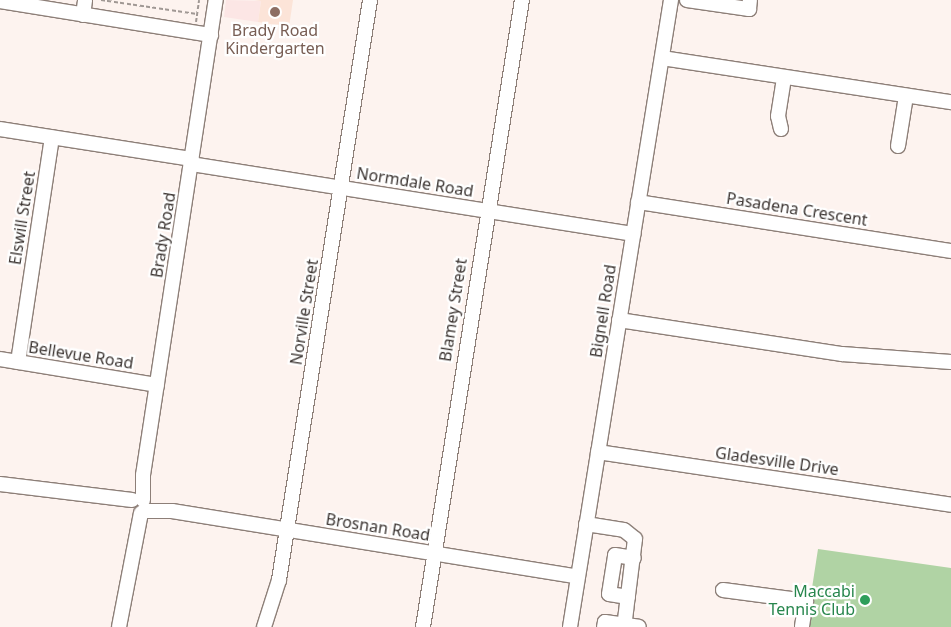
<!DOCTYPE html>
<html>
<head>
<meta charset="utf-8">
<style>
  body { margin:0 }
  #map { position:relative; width:951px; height:627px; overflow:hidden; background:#fdf3ef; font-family:"Noto Sans",sans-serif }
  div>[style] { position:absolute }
  .commercial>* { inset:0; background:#fce6e5 }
  .built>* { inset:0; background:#fce4d8 }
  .green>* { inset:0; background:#b0d3a4 }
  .path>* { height:2px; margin-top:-1px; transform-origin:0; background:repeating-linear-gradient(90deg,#a09894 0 4px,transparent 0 6.5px) }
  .roads { filter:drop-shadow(1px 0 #8d7f78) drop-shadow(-1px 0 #8d7f78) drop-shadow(0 1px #8d7f78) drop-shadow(0 -1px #8d7f78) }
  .minor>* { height:14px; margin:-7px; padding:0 7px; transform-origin:7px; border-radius:7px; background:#fff }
  .dots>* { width:14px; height:14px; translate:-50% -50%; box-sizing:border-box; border:2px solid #fff; border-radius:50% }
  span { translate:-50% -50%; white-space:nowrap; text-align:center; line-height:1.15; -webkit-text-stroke:4.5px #fff; paint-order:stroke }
  .education-label { font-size:16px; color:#785e54 }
  .street-label { font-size:16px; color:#3c3532 }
  .leisure-label { font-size:16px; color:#27864d }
  .right { translate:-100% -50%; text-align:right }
</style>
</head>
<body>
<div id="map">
  <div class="commercial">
    <i style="clip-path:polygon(226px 0,261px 1px,258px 22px,224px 17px)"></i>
  </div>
  <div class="built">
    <i style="clip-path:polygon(254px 0,293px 0,289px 27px,258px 22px,261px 1px)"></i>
  </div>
  <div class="green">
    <i style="clip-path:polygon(818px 549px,951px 568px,951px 627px,806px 627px)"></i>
  </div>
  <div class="path">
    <i style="left:101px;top:0;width:97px;rotate:8.3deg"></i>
    <i style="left:196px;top:22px;width:22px;rotate:-82deg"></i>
  </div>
  <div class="roads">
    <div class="minor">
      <i style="left:687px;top:0;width:63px;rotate:8.3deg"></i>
      <i style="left:749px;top:9px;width:9px;rotate:-84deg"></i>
      <i style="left:0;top:1px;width:214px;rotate:9.2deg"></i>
      <i style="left:83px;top:15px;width:15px;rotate:-82deg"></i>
      <i style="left:662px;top:58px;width:292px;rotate:8.7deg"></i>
      <i style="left:0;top:129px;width:194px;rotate:8.9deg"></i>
      <i style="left:781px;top:129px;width:13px;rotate:-103deg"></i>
      <i style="left:778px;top:116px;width:39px;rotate:-81deg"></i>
      <i style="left:898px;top:146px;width:51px;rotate:-80.9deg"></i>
      <i style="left:191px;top:164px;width:448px;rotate:9deg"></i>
      <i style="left:638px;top:202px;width:317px;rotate:8.9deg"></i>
      <i style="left:619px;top:320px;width:226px;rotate:8.7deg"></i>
      <i style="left:842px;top:354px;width:109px;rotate:4.2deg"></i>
      <i style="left:0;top:359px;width:159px;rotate:9.4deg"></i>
      <i style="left:18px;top:362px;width:227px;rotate:-81.4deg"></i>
      <i style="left:598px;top:452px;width:357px;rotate:8.5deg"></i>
      <i style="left:0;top:484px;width:133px;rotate:6.9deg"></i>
      <i style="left:143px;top:500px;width:25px;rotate:-90deg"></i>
      <i style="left:143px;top:475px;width:481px;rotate:-81.3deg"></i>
      <i style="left:144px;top:511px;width:28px"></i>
      <i style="left:172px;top:511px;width:411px;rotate:9.2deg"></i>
      <i style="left:586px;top:524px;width:38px;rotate:9deg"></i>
      <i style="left:624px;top:530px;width:14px;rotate:39deg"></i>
      <i style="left:635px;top:539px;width:89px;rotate:97.1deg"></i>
      <i style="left:723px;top:590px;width:84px;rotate:7.5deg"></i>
      <i style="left:806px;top:601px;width:26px;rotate:99deg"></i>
      <i style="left:628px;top:597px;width:19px;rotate:-171deg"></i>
      <i style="left:609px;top:594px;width:39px;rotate:-81deg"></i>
      <i style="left:615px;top:555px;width:19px;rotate:9deg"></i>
      <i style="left:119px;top:627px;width:116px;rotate:-79.1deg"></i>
      <i style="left:264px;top:627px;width:49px;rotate:-72.3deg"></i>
      <i style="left:279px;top:580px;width:587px;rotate:-81.08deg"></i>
      <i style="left:423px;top:627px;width:635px;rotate:-81.03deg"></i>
      <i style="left:570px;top:627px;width:635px;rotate:-80.85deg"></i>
      <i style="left:604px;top:627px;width:5px;rotate:-79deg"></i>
      <i style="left:605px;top:622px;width:34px;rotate:8deg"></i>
    </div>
  </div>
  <div class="dots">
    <i style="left:275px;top:12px;background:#8d6e63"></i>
    <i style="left:865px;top:600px;background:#2e9e5b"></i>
  </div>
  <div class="education-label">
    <span style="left:275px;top:39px">Brady Road<br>Kindergarten</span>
  </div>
  <div class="street-label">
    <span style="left:415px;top:182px;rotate:9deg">Normdale Road</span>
    <span style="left:797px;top:209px;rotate:9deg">Pasadena Crescent</span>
    <span style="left:22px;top:218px;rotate:-81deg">Elswill Street</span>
    <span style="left:163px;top:235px;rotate:-81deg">Brady Road</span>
    <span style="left:453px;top:310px;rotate:-81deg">Blamey Street</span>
    <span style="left:603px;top:311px;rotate:-81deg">Bignell Road</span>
    <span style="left:304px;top:312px;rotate:-81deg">Norville Street</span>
    <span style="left:81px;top:355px;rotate:9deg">Bellevue Road</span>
    <span style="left:777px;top:461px;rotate:8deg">Gladesville Drive</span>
    <span style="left:378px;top:527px;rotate:9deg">Brosnan Road</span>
  </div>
  <div class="leisure-label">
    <span class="right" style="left:855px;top:600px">Maccabi<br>Tennis Club</span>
  </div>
</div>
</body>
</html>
